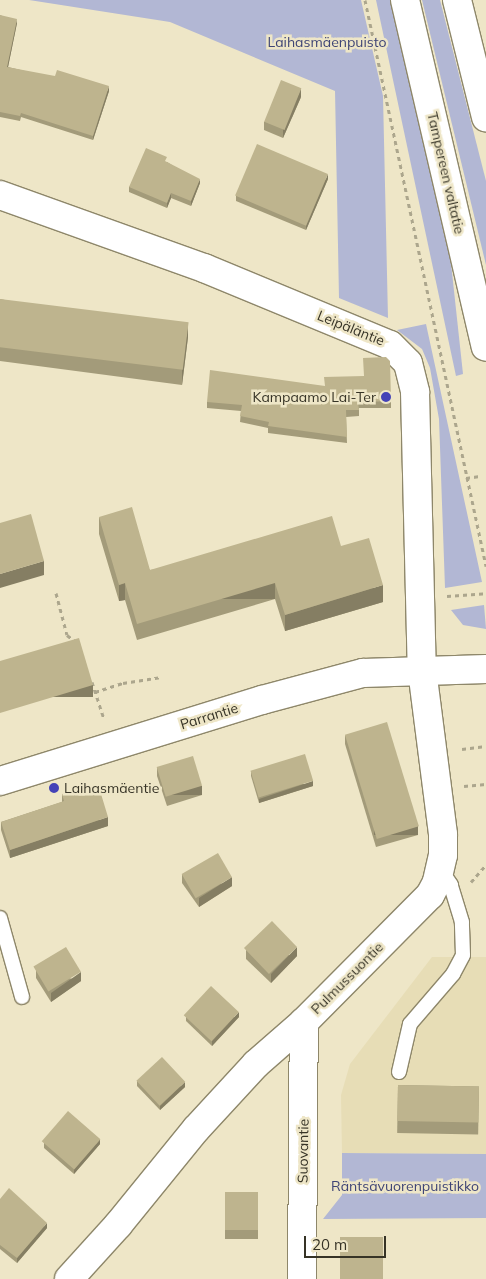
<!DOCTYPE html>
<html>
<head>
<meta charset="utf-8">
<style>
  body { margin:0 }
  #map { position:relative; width:486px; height:1279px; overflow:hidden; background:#eee6c7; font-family:Mulish,sans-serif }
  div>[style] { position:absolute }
  .built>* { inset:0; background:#e7ddb6 }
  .green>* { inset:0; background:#b2b7d4 }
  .path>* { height:3px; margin-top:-1.5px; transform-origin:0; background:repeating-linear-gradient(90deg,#aca68d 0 4px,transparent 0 8px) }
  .roads { filter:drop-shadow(1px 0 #8e876a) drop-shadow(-1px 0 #8e876a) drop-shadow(0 1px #8e876a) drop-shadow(0 -1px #8e876a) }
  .service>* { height:14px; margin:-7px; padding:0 7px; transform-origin:7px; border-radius:7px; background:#fff }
  .minor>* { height:28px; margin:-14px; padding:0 14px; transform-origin:14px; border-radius:14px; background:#fff }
  .trunk>* { height:28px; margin:-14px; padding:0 14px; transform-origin:14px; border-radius:14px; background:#fff }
  .wall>* { inset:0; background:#a39b7a; transform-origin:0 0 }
  .shaded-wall>* { inset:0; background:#857e63; transform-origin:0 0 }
  .building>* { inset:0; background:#beb48e; transform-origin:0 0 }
  .dots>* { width:14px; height:14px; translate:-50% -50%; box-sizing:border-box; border:2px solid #eee6c7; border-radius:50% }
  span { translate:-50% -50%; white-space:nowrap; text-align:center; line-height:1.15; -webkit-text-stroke:5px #eee6c7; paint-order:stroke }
  .park-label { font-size:14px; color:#3e4475 }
  .street-label { font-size:14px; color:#363326 }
  .poi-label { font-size:14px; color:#363326 }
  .right { translate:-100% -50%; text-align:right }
  .left { translate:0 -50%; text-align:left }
  .scale { position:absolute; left:304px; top:1236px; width:82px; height:22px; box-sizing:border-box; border:2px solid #363326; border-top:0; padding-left:6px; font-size:15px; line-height:18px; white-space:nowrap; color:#363326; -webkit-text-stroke:4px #eee6c7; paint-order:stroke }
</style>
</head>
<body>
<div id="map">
  <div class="built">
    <i style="clip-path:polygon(432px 957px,486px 957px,486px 1154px,342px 1153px,341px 1095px,350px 1064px)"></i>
  </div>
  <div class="green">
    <i style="clip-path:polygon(29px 0,361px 0,383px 96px,388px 318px,339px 298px,335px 91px,170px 22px)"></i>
    <i style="clip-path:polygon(376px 0,391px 0,450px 254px,463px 374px,456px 376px)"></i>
    <i style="clip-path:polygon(422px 0,440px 0,486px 181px,486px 265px)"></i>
    <i style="clip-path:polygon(426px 324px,482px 582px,445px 588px,439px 419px,430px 368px,422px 349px,397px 330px)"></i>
    <i style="clip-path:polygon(484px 605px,486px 629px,463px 625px,451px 610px)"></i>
    <i style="clip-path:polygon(342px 1153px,486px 1154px,486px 1218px,323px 1219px,342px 1195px)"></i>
  </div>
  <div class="path">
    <i style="left:365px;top:0;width:579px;rotate:77.93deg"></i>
    <i style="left:466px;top:478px;width:14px;rotate:-8deg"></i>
    <i style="left:56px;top:593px;width:43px;rotate:75.3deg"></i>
    <i style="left:67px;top:635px;width:11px;rotate:38deg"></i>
    <i style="left:447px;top:596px;width:39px;rotate:-4deg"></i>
    <i style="left:92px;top:682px;width:39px;rotate:72deg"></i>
    <i style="left:95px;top:692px;width:29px;rotate:-18deg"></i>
    <i style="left:123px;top:683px;width:39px;rotate:-9deg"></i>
    <i style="left:462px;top:749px;width:24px;rotate:-7deg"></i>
    <i style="left:464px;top:786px;width:22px;rotate:-5deg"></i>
    <i style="left:471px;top:882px;width:23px;rotate:-49deg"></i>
  </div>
  <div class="roads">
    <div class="service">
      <i style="left:0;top:918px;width:82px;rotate:74.4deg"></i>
      <i style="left:399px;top:1072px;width:49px;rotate:-77.1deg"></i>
      <i style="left:410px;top:1024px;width:66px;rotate:-49.3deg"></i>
      <i style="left:453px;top:974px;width:21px;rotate:-62deg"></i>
      <i style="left:463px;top:955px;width:33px;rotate:-92deg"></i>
      <i style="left:462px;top:922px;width:39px;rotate:-107deg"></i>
      <i style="left:451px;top:885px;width:18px;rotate:-124deg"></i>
    </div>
    <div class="minor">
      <i style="left:0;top:195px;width:217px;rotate:19.7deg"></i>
      <i style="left:204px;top:268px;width:201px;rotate:22.5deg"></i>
      <i style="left:390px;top:345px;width:25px;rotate:45deg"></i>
      <i style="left:408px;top:363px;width:30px;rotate:76deg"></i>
      <i style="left:415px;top:392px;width:278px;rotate:88.6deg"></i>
      <i style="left:422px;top:670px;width:166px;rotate:82.7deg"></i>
      <i style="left:443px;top:835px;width:20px;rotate:90deg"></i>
      <i style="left:443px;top:855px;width:28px;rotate:103deg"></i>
      <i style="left:437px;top:882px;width:15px;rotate:118deg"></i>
      <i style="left:430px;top:895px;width:179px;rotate:134.8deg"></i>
      <i style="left:304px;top:1022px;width:64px;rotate:138.8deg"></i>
      <i style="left:256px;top:1064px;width:88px;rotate:132.7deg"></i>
      <i style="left:196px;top:1129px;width:124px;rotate:129.1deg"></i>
      <i style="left:118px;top:1225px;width:73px;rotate:132.2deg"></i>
      <i style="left:0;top:781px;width:274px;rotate:-17.2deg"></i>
      <i style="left:262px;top:700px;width:105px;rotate:-15deg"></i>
      <i style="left:363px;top:673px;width:123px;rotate:-1.9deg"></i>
      <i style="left:302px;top:1279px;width:257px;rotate:-89.6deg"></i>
    </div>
    <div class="trunk">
      <i style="left:405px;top:0;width:356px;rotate:76.9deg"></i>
      <i style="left:457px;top:0;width:121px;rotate:76.1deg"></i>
    </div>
  </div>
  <div class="wall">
    <i style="clip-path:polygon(0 15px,17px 23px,8px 67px,109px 91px,93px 140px,21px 117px,20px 121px,0 117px)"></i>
    <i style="clip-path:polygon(301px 97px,283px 138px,264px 130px,264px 122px)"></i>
    <i style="clip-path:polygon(167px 162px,200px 183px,191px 206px,171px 198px,167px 208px,129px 192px,129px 187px)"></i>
    <i style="clip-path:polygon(328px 179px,306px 230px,236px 201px,236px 196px)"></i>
    <i style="clip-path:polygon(0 299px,188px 337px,182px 385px,0 361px)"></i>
    <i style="clip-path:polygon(391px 401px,391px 408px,359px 408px,359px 416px,346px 417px,347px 443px,268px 433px,268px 428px,240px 422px,241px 411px,207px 408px,207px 402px)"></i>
    <i style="clip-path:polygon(99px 517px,150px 570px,341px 546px,383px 602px,285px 631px,275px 599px,137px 640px,125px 600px,119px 601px,99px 534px)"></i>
    <i style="clip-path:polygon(345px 735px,418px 835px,376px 847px,345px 744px)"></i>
    <i style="clip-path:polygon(157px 767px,202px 795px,167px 806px,157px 776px)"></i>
    <i style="clip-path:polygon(251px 772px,313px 786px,259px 803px,251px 776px)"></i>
    <i style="clip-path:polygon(62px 794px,108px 826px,10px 858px,1px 830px,1px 822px,62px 802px)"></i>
    <i style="clip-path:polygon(182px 874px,232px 886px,199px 907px,182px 883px)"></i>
    <i style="clip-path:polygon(246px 950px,297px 956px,271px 983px,246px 959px)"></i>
    <i style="clip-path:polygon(36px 970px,81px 981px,51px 1002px,36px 978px)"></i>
    <i style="clip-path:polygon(186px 1017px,239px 1017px,212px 1046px,186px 1021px)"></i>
    <i style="clip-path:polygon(137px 1081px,185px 1087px,160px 1110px,137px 1086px)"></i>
    <i style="left:398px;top:1085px;width:81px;height:48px;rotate:1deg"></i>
    <i style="clip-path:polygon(44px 1143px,100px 1144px,74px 1174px,44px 1148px)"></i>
    <i style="left:225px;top:1192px;width:33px;height:47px"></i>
    <i style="clip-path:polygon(0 1199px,47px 1228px,17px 1263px,0 1249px)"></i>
  </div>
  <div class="shaded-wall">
    <i style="clip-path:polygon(17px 19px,17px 23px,7px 72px,7px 67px)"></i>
    <i style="clip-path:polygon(109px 86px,109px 91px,93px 140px,93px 136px)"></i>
    <i style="clip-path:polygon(301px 88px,301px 97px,283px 138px,283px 130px)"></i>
    <i style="clip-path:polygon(328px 174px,328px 179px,306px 230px,306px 226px)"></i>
    <i style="clip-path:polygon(200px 179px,200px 183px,191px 206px,191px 201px)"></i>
    <i style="clip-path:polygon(171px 193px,171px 198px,167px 208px,167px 203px)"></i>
    <i style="clip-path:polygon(188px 323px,188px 337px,182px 385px,182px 371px)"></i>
    <i style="clip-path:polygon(44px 561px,44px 575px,0 588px,0 574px)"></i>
    <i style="clip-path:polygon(125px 583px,125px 600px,119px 601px,119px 585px)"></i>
    <i style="left:275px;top:583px;width:16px;height:144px;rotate:90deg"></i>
    <i style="clip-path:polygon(383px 585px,383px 602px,285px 631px,285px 615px)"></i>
    <i style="left:93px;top:685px;width:12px;height:97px;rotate:90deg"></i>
    <i style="clip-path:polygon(313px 781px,313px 786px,259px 803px,259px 799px)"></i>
    <i style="left:202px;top:786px;width:9px;height:37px;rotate:90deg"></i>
    <i style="clip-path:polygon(108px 817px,108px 826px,10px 858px,10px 850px)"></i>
    <i style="left:418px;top:826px;width:9px;height:44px;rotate:90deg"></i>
    <i style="clip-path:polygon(232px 877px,232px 886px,199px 907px,199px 898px)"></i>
    <i style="clip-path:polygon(297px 947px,297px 956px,271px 983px,271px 974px)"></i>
    <i style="clip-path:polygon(81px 972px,81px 981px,51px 1002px,51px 993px)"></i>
    <i style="clip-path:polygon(239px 1012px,239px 1017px,212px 1046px,212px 1041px)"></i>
    <i style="clip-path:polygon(185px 1082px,185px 1087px,160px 1110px,160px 1106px)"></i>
    <i style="clip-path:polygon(100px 1139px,100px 1144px,74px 1174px,74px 1169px)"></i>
    <i style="clip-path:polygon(47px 1223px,47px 1228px,17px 1263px,17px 1258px)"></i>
  </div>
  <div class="building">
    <i style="clip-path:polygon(0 15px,17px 19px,7px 67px,55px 76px,57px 70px,109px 86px,93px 136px,21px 113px,20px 116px,0 112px)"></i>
    <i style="left:281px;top:80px;width:22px;height:45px;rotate:22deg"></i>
    <i style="left:257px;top:144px;width:77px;height:56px;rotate:23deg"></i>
    <i style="clip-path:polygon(146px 148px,167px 157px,165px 161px,200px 179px,191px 201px,171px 193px,167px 203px,129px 187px)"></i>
    <i style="left:0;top:299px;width:190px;height:48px;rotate:7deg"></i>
    <i style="clip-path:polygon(386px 357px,390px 361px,391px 401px,358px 402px,359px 410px,346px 410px,347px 437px,268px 426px,269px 422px,240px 416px,242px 405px,207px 402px,210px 370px,325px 386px,324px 377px,364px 376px,363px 358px)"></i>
    <i style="clip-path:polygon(132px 507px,150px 570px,332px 516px,341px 546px,369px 538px,383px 585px,285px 615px,275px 583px,137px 624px,125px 583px,119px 585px,99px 517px)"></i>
    <i style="clip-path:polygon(31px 514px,44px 561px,0 574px,0 523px)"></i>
    <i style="clip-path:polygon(79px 638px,93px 685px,0 713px,0 661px)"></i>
    <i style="left:387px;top:722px;width:109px;height:44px;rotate:73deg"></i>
    <i style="left:305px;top:754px;width:28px;height:57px;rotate:73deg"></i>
    <i style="left:193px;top:756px;width:31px;height:38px;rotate:73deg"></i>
    <i style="clip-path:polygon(98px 784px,108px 817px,10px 850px,1px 822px,64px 801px,62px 794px)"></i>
    <i style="left:218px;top:853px;width:28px;height:42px;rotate:60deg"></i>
    <i style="left:272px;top:921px;width:36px;height:39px;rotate:46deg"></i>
    <i style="left:66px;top:947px;width:29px;height:38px;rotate:59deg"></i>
    <i style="left:211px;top:986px;width:38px;height:40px;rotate:43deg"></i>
    <i style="left:162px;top:1057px;width:34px;height:35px;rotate:47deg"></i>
    <i style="left:398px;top:1085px;width:81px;height:36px;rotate:1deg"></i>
    <i style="left:68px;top:1111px;width:43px;height:40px;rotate:41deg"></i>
    <i style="clip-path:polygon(9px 1188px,47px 1223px,17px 1258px,0 1245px,0 1199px)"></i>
    <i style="left:225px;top:1192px;width:33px;height:38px"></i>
    <i style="left:340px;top:1237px;width:43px;height:42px"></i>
  </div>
  <div class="dots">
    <i style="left:386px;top:397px;background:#4342b7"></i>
    <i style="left:54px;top:788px;background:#4342b7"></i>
  </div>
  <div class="park-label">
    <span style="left:327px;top:42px">Laihasmäenpuisto</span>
    <span style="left:405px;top:1186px">Räntsävuorenpuistikko</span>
  </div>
  <div class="street-label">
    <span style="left:446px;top:173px;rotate:77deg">Tampereen valtatie</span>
    <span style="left:351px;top:328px;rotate:22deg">Leipäläntie</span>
    <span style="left:209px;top:716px;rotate:-17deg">Parrantie</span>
    <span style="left:347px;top:978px;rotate:-45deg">Pulmussuontie</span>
    <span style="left:303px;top:1151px;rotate:-89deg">Suovantie</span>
  </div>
  <div class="poi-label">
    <span class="right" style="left:376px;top:397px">Kampaamo Lai-Ter</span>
    <span class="left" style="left:64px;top:788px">Laihasmäentie</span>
  </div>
  <div class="scale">20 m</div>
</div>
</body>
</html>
